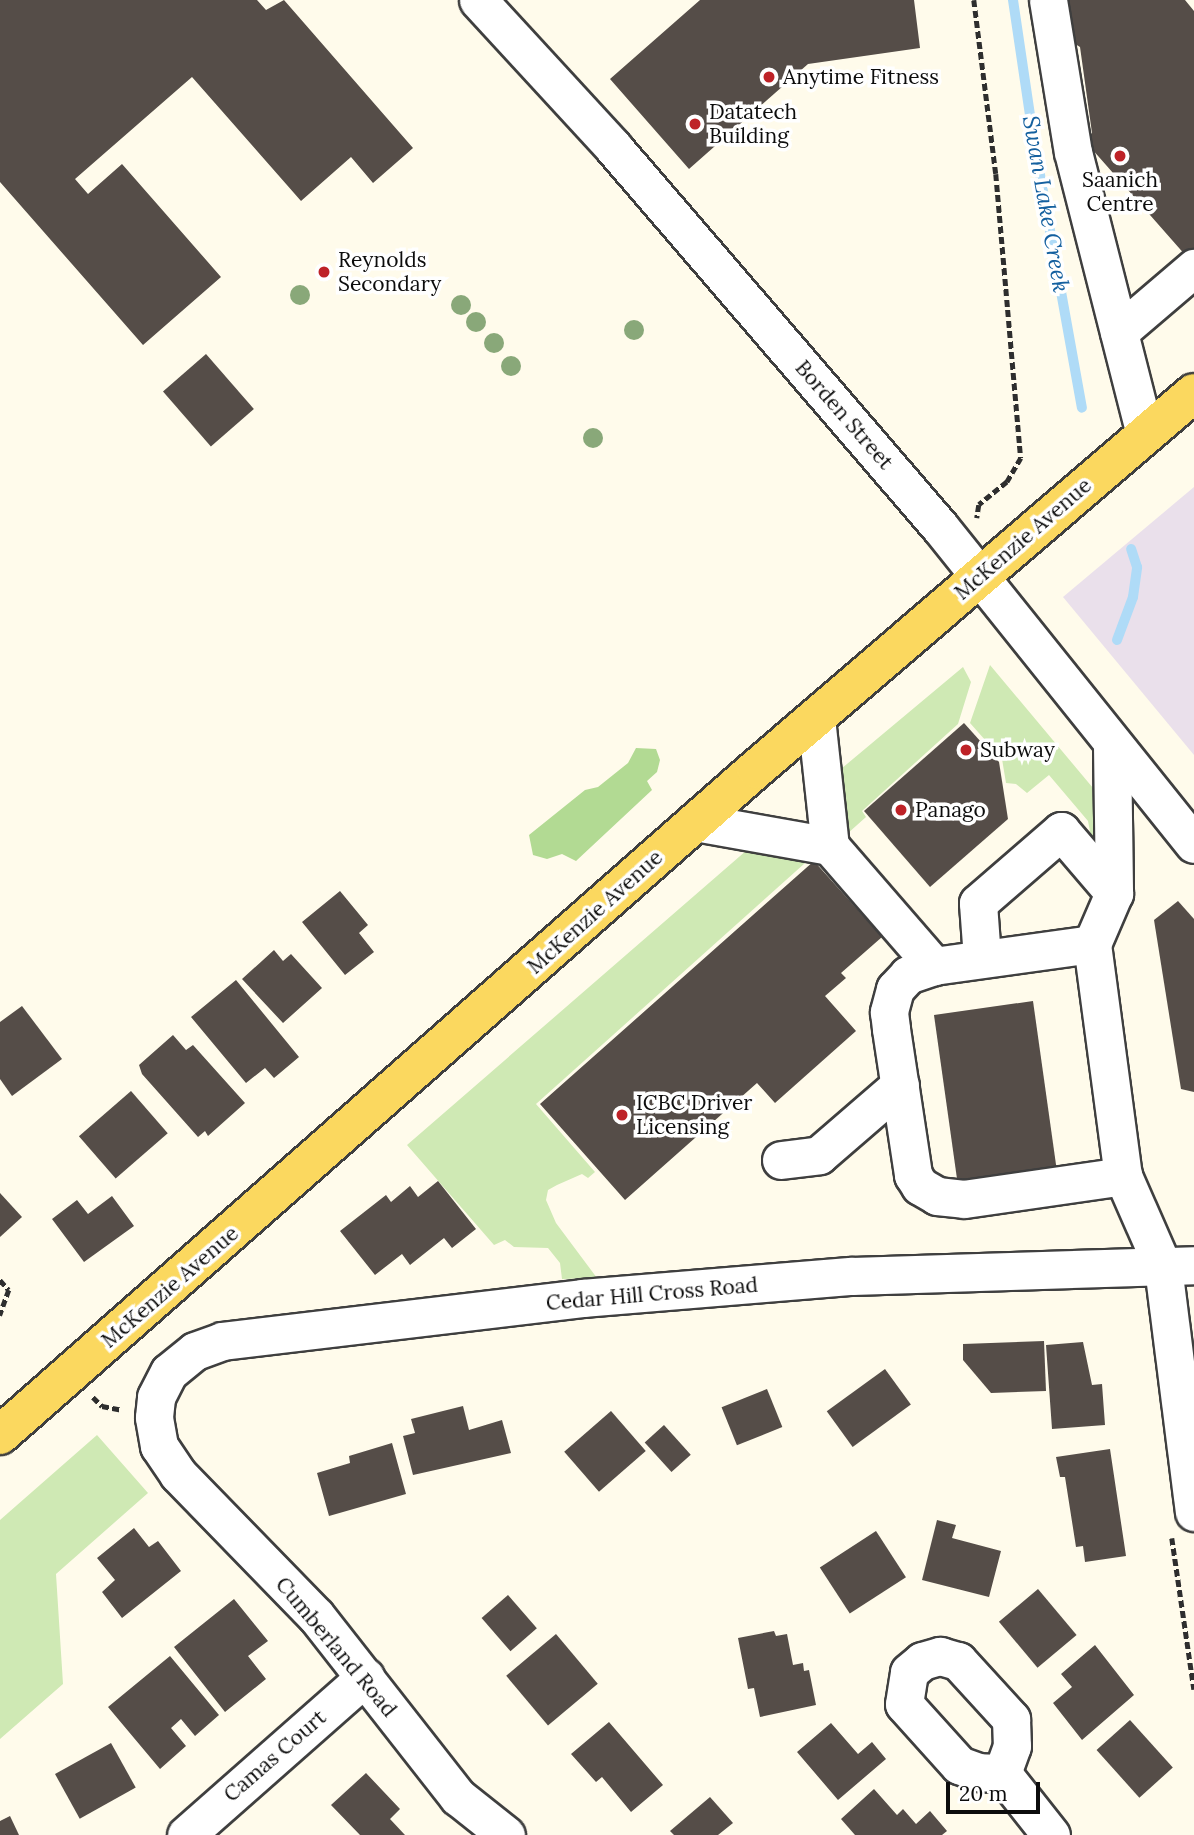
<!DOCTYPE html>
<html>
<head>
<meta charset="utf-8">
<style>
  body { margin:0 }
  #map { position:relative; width:1194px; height:1835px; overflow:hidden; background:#fffbeb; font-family:Lora,serif }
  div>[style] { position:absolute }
  .industrial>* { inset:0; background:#eae0eb }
  .green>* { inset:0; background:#cfe9b4 }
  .forest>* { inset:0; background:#b2da93 }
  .stream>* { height:10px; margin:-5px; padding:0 5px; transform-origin:5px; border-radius:5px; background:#afdbf7 }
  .building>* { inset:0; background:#554d48; transform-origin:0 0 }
  .path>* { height:4.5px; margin-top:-2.25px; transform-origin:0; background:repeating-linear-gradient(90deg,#2e2e2e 0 7px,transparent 0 10.5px) }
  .roads { filter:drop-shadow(2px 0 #3f3f3f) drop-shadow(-2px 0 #3f3f3f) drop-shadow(0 2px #3f3f3f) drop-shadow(0 -2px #3f3f3f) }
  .minor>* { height:37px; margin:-18.5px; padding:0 18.5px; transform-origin:18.5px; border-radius:18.5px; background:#fff }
  .major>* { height:38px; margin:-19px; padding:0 19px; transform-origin:19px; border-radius:19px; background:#fbd85f }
  .trees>* { width:20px; height:20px; margin:-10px; border-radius:50%; background:#89a879 }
  .dots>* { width:19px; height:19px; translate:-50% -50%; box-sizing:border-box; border:4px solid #fff; border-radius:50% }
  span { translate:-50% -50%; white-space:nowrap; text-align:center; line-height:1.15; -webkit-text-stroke:7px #fff; paint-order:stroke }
  .poi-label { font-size:21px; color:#0c0c0c }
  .left { translate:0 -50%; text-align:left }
  .street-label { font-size:21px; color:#0c0c0c }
  .water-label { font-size:23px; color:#14609f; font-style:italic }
  .scale { position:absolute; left:946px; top:1782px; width:94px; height:32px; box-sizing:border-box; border:4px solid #0c0c0c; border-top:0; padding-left:9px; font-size:21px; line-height:24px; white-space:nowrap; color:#0c0c0c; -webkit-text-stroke:5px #fff; paint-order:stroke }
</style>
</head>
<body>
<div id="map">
  <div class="industrial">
    <i style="clip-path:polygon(1194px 487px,1194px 755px,1063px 597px)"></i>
  </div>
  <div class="green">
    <i style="clip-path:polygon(990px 665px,1093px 788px,1103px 855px,1093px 847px,1088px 821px,1049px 775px,1027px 793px,1016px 784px,1006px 783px,1002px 759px,970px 723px)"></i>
    <i style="clip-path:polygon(963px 667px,971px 682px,958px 724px,862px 811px,866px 817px,847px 834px,841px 769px)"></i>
    <i style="clip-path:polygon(747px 850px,814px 855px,536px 1104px,595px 1172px,588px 1178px,582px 1174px,557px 1185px,548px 1190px,546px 1200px,556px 1223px,597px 1278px,562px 1279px,560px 1263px,548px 1248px,514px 1247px,505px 1240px,494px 1245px,407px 1145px)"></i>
    <i style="clip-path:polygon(97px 1435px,148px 1493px,56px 1574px,63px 1684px,0 1739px,0 1520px)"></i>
  </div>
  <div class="forest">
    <i style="clip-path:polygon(636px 748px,656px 749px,660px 760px,657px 772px,647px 781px,652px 790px,576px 861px,562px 854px,547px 859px,533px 855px,529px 835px,585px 790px,598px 787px,628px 763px)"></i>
  </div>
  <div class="stream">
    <i style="left:1013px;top:0;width:137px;rotate:81.6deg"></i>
    <i style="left:1033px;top:136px;width:276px;rotate:79.8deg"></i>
    <i style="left:1117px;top:640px;width:46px;rotate:-69.6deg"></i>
    <i style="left:1133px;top:597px;width:30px;rotate:-82deg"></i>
    <i style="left:1137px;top:567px;width:19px;rotate:-108deg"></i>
  </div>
  <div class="building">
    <i style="clip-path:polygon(0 0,257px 0,266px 10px,284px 0,413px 148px,373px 183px,351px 157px,301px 201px,192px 77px,75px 179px,88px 194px,122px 164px,221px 277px,143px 345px,0 182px)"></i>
    <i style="clip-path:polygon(700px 0,914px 0,920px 48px,808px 64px,689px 169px,610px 79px)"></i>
    <i style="clip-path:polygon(1066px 0,1185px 0,1194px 11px,1194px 265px,1084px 140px,1092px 133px,1080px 47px,1072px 42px)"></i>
    <i style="left:206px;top:354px;width:73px;height:57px;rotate:49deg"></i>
    <i style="clip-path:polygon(964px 723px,999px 762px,1008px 819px,930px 887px,864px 811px)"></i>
    <i style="clip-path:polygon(814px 861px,882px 937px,841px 973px,846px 978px,825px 996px,856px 1031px,775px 1103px,757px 1083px,625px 1200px,540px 1104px)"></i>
    <i style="clip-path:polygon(340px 891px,368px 925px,359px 933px,374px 952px,345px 975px,302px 922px)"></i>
    <i style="clip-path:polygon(1178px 901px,1194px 919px,1194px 1092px,1181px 1089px,1154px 920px)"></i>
    <i style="clip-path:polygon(274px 950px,283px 961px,291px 954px,322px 988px,283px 1023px,242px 979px)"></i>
    <i style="clip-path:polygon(236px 980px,299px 1057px,274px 1078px,265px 1068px,246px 1083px,191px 1017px)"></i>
    <i style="left:1033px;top:1001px;width:174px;height:100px;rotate:82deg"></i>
    <i style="clip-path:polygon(22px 1006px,62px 1059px,12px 1096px,0 1079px,0 1022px)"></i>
    <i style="clip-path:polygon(173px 1035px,186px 1050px,193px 1045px,245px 1103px,208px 1136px,205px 1131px,198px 1137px,142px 1074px,139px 1065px)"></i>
    <i style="left:131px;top:1091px;width:56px;height:69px;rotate:49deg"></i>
    <i style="clip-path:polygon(438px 1181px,476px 1229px,452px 1248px,444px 1238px,410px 1265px,402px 1254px,375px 1275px,340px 1231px,386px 1195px,391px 1202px,410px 1186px,418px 1197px)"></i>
    <i style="clip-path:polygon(0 1193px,22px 1217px,0 1237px)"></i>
    <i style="clip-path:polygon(112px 1196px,134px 1226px,84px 1262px,52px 1219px,77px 1200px,88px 1214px)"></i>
    <i style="clip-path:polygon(1044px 1341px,1046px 1391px,991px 1393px,963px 1360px,963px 1344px)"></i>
    <i style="clip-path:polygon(1083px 1342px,1092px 1385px,1102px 1384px,1105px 1425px,1052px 1429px,1046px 1345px)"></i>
    <i style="left:885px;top:1369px;width:44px;height:72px;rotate:54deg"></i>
    <i style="left:767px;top:1389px;width:41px;height:49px;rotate:68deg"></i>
    <i style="clip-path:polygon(463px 1406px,469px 1430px,502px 1420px,511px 1453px,413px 1475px,403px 1436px,415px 1433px,411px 1419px)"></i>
    <i style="left:611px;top:1411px;width:53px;height:62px;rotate:49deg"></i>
    <i style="left:664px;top:1425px;width:40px;height:26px;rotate:48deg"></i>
    <i style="clip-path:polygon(392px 1443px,406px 1494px,329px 1516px,317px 1473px,350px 1463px,349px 1456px)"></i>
    <i style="clip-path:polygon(1110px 1449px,1126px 1556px,1085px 1562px,1083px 1546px,1076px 1547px,1065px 1477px,1060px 1477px,1056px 1457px)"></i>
    <i style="clip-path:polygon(937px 1520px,956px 1525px,952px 1538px,1001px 1551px,989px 1597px,922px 1580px)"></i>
    <i style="clip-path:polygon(134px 1528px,149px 1547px,158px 1541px,181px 1571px,122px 1618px,102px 1592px,115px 1580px,97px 1558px)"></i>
    <i style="left:876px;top:1531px;width:55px;height:67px;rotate:57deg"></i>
    <i style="left:1038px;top:1589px;width:60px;height:51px;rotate:50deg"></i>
    <i style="left:508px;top:1595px;width:44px;height:35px;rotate:49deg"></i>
    <i style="clip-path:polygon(234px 1599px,268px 1641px,248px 1656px,266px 1679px,225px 1712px,174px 1647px)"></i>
    <i style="clip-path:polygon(774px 1631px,776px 1636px,787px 1634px,793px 1665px,803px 1663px,804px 1671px,809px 1670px,816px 1705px,760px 1717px,754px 1688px,748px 1689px,738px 1638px)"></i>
    <i style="left:556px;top:1634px;width:65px;height:65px;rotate:50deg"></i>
    <i style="clip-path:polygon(1095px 1645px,1134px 1695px,1082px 1740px,1053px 1703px,1072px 1687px,1061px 1674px)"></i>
    <i style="clip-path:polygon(170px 1656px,219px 1715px,195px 1736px,181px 1719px,171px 1728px,186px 1746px,160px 1769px,108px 1707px)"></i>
    <i style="left:1130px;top:1720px;width:64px;height:45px;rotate:48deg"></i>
    <i style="clip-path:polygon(609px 1722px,663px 1785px,631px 1812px,602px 1777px,596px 1782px,571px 1754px)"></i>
    <i style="clip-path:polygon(831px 1723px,858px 1754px,872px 1742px,886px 1759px,838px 1800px,797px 1752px)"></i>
    <i style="left:111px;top:1743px;width:51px;height:64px;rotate:61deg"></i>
    <i style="clip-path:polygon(366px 1773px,400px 1809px,390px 1819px,405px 1835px,360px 1835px,331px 1805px)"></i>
    <i style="clip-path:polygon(874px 1789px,897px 1815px,903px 1809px,916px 1824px,930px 1811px,947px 1831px,942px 1835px,855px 1835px,841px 1819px)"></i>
    <i style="clip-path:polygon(710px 1797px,733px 1823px,718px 1835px,674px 1835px,670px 1831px)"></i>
    <i style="clip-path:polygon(10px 1816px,19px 1835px,0 1835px,0 1821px)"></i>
  </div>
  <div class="path">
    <i style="left:974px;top:0;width:175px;rotate:82.8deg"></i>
    <i style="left:996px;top:174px;width:285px;rotate:85deg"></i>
    <i style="left:1021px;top:458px;width:28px;rotate:120deg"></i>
    <i style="left:1007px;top:482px;width:36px;rotate:141deg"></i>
    <i style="left:979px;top:505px;width:13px;rotate:99deg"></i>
    <i style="left:0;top:1280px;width:13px;rotate:48deg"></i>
    <i style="left:9px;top:1290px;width:27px;rotate:110deg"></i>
    <i style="left:93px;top:1397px;width:13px;rotate:45deg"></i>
    <i style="left:102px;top:1406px;width:20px;rotate:11deg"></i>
    <i style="left:1172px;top:1538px;width:153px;rotate:81.7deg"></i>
  </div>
  <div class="roads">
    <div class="minor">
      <i style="left:478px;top:0;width:200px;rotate:47.4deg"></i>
      <i style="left:613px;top:147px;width:501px;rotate:49.29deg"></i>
      <i style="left:940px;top:527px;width:406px;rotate:51.3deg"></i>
      <i style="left:1048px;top:0;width:154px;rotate:80.7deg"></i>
      <i style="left:1073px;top:152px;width:291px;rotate:75.7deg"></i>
      <i style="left:1119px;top:332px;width:99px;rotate:-40.5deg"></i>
      <i style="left:816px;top:718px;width:129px;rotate:83.8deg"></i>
      <i style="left:830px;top:846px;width:159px;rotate:49.1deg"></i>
      <i style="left:1112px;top:746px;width:147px;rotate:89.2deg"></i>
      <i style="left:1114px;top:893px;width:56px;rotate:113.3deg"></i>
      <i style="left:1092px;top:944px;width:234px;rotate:82.4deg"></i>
      <i style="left:1123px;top:1176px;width:99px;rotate:66.3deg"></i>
      <i style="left:1163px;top:1267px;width:247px;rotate:82.8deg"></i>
      <i style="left:695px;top:822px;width:137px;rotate:10.1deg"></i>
      <i style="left:1092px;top:944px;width:160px;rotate:172.1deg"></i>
      <i style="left:934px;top:966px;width:28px;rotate:161deg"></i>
      <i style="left:908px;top:975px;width:19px;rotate:133deg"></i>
      <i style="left:895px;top:989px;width:24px;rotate:105deg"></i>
      <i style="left:889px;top:1012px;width:17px;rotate:83deg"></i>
      <i style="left:891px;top:1029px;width:148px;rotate:81.4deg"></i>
      <i style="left:913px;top:1175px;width:13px;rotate:58deg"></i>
      <i style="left:920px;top:1186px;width:20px;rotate:30deg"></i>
      <i style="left:937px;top:1196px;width:27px;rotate:6deg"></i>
      <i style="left:964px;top:1199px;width:161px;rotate:-8.2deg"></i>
      <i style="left:982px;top:958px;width:55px;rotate:-94.2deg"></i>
      <i style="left:978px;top:903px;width:110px;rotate:-40.9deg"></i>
      <i style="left:1061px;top:831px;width:82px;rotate:49.5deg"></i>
      <i style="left:781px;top:1160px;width:38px;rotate:-7deg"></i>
      <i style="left:819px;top:1155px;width:107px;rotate:-40.8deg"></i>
      <i style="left:940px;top:1656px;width:19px;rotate:16deg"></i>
      <i style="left:958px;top:1661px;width:79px;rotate:47.6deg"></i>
      <i style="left:1011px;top:1719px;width:27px;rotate:88deg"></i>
      <i style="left:1012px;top:1746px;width:29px;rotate:110deg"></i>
      <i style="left:1002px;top:1773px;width:24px;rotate:-178deg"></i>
      <i style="left:978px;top:1772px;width:20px;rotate:-160deg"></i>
      <i style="left:959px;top:1765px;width:82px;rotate:-132deg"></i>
      <i style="left:904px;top:1704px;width:32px;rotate:-81deg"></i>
      <i style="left:909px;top:1672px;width:17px;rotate:-40deg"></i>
      <i style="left:922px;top:1661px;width:19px;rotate:-16deg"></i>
      <i style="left:1002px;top:1773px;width:79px;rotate:51.7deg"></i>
      <i style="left:186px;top:1835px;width:239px;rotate:-41.4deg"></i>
      <i style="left:506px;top:1835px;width:61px;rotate:-141.6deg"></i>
      <i style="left:458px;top:1797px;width:230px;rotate:-128.1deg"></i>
      <i style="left:316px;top:1616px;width:198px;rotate:-134.2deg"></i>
      <i style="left:178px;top:1474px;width:34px;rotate:-124deg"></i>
      <i style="left:159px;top:1446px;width:29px;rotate:-100deg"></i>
      <i style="left:154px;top:1417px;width:20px;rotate:-84deg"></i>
      <i style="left:156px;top:1397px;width:28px;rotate:-63deg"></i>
      <i style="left:169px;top:1372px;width:33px;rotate:-39deg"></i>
      <i style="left:195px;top:1351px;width:29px;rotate:-20deg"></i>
      <i style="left:222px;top:1341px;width:363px;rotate:-6.8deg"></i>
      <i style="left:582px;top:1298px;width:271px;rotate:-4.7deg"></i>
      <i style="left:852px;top:1276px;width:342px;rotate:-1.8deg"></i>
    </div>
    <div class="major">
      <i style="left:0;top:1435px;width:1008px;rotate:-41.38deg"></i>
      <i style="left:756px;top:769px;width:577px;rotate:-40.64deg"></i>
    </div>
  </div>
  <div class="trees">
    <i style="left:300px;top:295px"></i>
    <i style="left:461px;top:305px"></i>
    <i style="left:476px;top:322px"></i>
    <i style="left:634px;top:330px"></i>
    <i style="left:494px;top:343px"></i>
    <i style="left:511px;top:366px"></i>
    <i style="left:593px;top:438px"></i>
  </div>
  <div class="dots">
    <i style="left:769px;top:77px;background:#be2227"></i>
    <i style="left:695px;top:124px;background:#be2227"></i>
    <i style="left:1120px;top:156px;background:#be2227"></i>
    <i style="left:324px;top:272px;background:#be2227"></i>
    <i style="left:966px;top:750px;background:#be2227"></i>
    <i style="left:901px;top:810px;background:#be2227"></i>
    <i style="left:622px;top:1115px;background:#be2227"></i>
  </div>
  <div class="poi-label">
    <span class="left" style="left:783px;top:77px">Anytime Fitness</span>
    <span class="left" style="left:709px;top:124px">Datatech<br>Building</span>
    <span style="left:1120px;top:192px">Saanich<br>Centre</span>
    <span class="left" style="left:338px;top:272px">Reynolds<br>Secondary</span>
    <span class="left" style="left:980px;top:750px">Subway</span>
    <span class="left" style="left:915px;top:810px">Panago</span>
    <span class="left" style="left:636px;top:1115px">ICBC Driver<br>Licensing</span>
  </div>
  <div class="street-label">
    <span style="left:844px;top:415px;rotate:49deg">Borden Street</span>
    <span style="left:1023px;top:539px;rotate:-41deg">McKenzie Avenue</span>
    <span style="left:595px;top:912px;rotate:-42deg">McKenzie Avenue</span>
    <span style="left:170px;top:1287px;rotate:-41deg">McKenzie Avenue</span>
    <span style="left:652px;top:1294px;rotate:-5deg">Cedar Hill Cross Road</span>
    <span style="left:336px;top:1647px;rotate:50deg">Cumberland Road</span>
    <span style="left:275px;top:1756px;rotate:-41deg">Camas Court</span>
  </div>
  <div class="water-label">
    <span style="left:1046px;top:204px;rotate:80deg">Swan Lake Creek</span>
  </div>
  <div class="scale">20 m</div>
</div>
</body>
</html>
